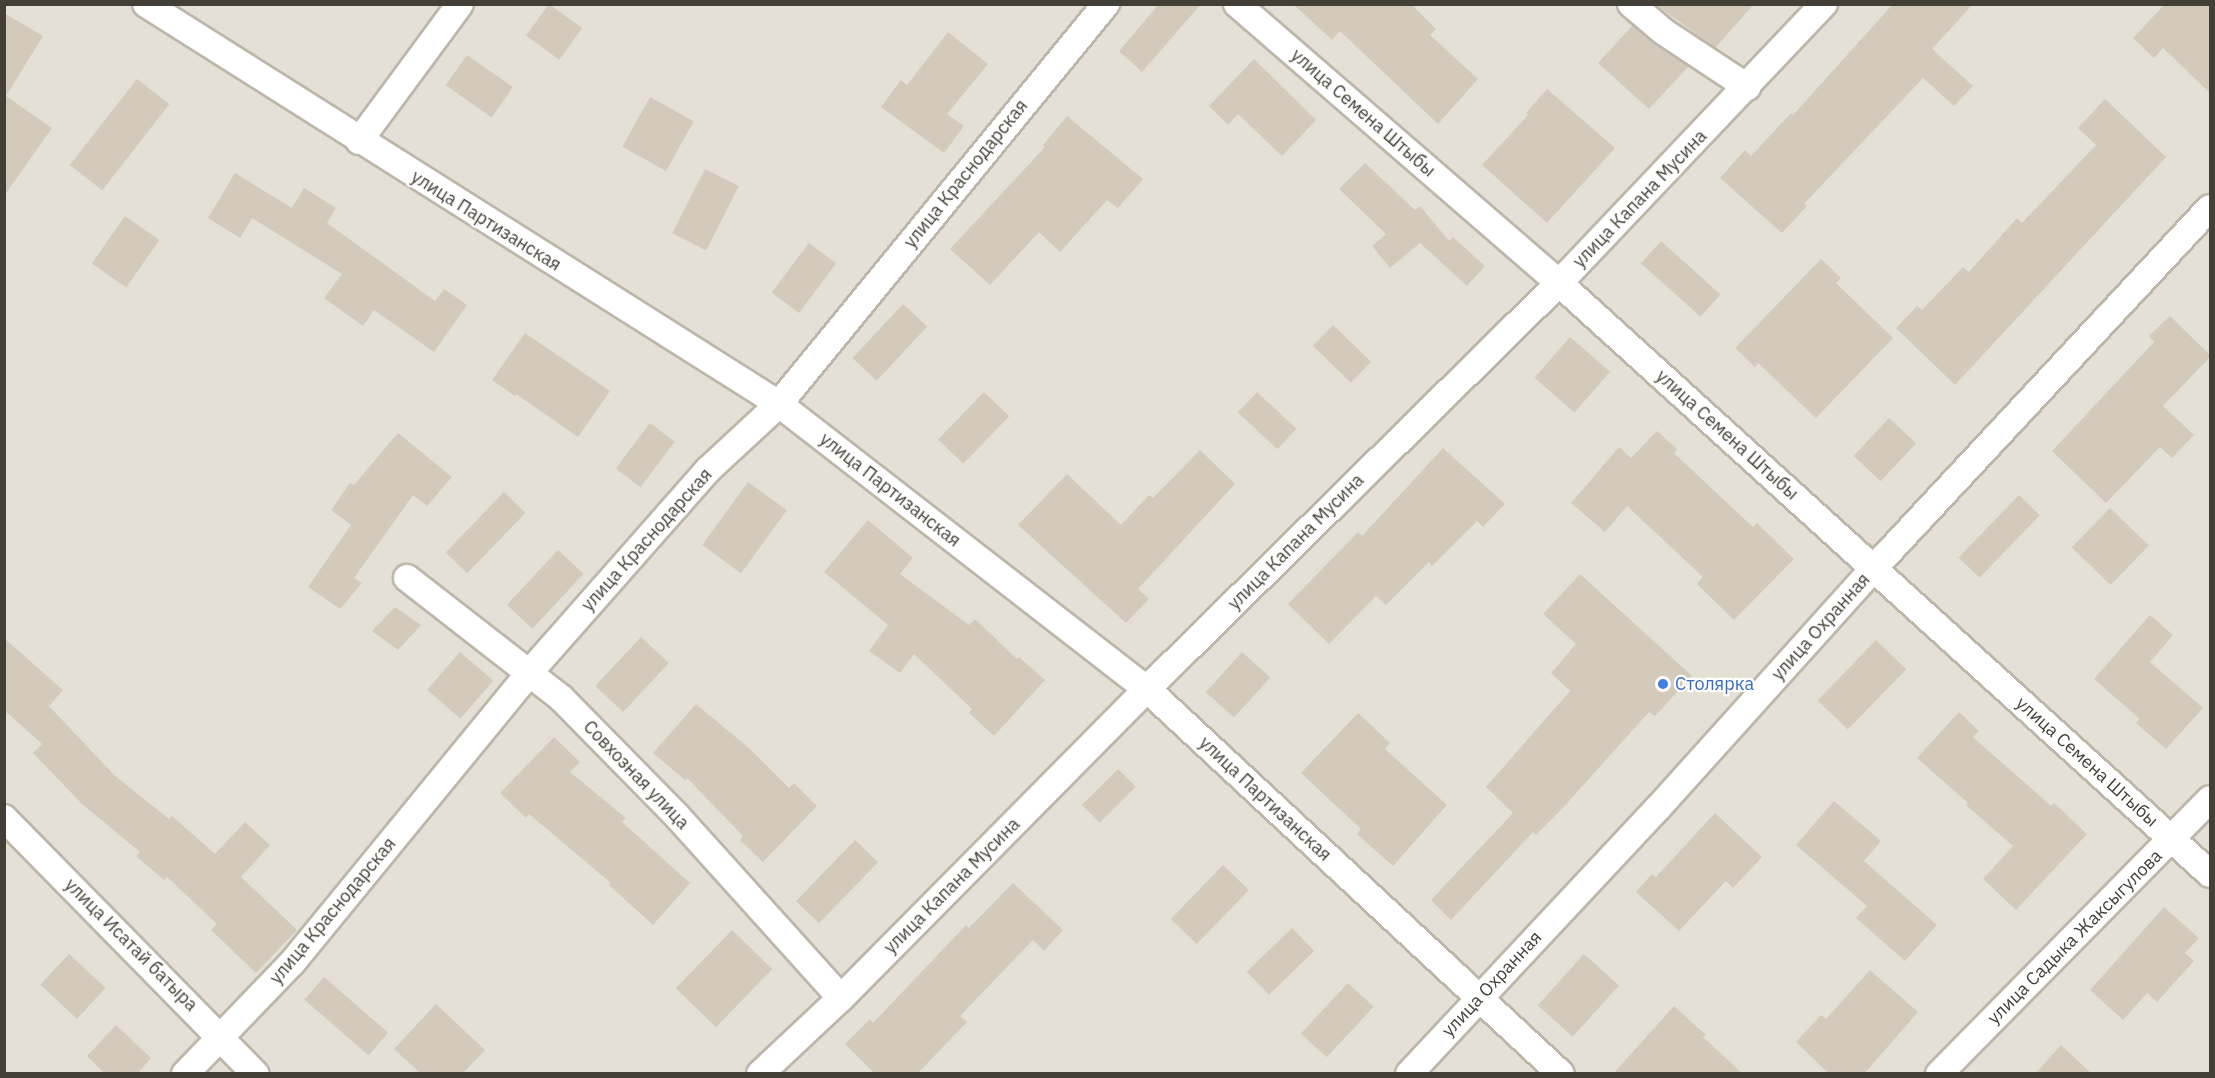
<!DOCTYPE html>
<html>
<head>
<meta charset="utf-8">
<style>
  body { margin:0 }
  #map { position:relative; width:2215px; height:1078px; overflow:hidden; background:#f2eee6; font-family:"IBM Plex Sans",sans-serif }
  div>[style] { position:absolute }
  .residential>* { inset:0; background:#e5e0d5; transform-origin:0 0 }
  .building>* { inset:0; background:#d3cabc; transform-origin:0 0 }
  .roads { filter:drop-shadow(2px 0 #bdb6a9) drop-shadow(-2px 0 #bdb6a9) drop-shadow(0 2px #bdb6a9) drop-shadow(0 -2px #bdb6a9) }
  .street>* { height:26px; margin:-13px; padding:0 13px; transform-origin:13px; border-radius:13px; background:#fff }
  .dots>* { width:16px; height:16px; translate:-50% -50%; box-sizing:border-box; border:3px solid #fff; border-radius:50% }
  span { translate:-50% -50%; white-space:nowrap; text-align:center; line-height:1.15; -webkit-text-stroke:4.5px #fff; paint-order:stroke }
  .street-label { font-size:18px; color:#443f36 }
  .shop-label { font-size:18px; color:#366cbe }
  .left { translate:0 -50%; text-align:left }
  .frame { position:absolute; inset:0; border:6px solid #443f36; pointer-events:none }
</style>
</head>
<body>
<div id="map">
  <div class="residential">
    <i style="left:5px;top:5px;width:2205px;height:1068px"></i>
  </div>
  <div class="building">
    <i style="left:549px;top:4px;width:41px;height:39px;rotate:36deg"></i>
    <i style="clip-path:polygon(1159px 4px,1201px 4px,1142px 72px,1119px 51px)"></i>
    <i style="clip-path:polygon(1293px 4px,1411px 4px,1436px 29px,1430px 35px,1478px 79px,1438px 124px,1340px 31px,1332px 40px)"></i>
    <i style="clip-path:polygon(1655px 4px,1754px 4px,1715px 48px)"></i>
    <i style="clip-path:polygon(1893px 4px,1973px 4px,1932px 49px,1973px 86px,1954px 106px,1923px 78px,1804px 204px,1807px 206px,1782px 233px,1720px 178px,1745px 150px,1751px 156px,1791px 113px,1793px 115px)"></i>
    <i style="clip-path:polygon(2165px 4px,2211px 4px,2211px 94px,2163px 48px,2154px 58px,2133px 38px)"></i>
    <i style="clip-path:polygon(4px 13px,43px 36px,6px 96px,52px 128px,4px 196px)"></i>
    <i style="clip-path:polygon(1633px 25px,1689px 66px,1649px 109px,1598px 63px)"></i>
    <i style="clip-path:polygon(948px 32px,988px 64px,947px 114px,964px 126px,944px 153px,881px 107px,901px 80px,907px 85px)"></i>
    <i style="left:467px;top:55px;width:56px;height:37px;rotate:35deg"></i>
    <i style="clip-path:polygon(1254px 59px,1316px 120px,1282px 156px,1238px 114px,1228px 125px,1209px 106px)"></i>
    <i style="left:137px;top:79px;width:41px;height:109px;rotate:38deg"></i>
    <i style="clip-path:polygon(1547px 89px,1615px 148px,1547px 223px,1482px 165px,1528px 115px,1526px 113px)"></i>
    <i style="left:650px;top:97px;width:50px;height:57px;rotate:29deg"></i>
    <i style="clip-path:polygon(2105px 99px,2166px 157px,1955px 385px,1896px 328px,1917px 306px,1922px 310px,1963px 267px,1969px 272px,2017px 218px,2022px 223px,2096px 145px,2078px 128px)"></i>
    <i style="clip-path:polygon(1067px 116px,1143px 179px,1118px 208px,1107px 200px,1060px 252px,1039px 232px,990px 285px,950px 249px,1045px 147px,1043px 145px)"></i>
    <i style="clip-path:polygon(1365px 163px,1415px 210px,1420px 206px,1449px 241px,1453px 237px,1485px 266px,1467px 286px,1420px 243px,1390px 268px,1372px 246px,1386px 234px,1339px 189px)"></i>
    <i style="left:705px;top:169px;width:38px;height:72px;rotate:27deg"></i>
    <i style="clip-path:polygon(235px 173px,292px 208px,304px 188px,336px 208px,327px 223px,435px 301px,444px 289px,467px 305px,434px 352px,374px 310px,363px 326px,324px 298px,342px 274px,252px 218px,240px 238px,208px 218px)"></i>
    <i style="left:125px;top:216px;width:42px;height:58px;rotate:35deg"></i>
    <i style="left:1661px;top:241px;width:80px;height:30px;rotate:42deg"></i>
    <i style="left:809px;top:243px;width:34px;height:62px;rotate:37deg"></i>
    <i style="clip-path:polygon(1821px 259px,1841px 278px,1836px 283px,1893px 338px,1816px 418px,1758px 363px,1755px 367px,1735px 348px)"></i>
    <i style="left:903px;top:304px;width:33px;height:74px;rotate:43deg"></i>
    <i style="clip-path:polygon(2170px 316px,2211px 356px,2163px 406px,2194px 435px,2172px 458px,2160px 447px,2106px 503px,2052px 451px,2154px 342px,2149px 336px)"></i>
    <i style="left:1333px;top:325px;width:53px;height:29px;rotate:44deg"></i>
    <i style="clip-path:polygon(525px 333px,610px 391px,578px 437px,516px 394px,515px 396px,492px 380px)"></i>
    <i style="left:1570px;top:337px;width:53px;height:54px;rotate:41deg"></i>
    <i style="left:984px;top:392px;width:35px;height:66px;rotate:44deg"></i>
    <i style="left:1257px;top:392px;width:54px;height:28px;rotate:43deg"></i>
    <i style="left:1889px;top:418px;width:37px;height:52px;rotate:43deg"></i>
    <i style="left:650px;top:423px;width:31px;height:57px;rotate:37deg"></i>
    <i style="clip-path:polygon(1657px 431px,1677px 449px,1674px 453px,1753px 527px,1757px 523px,1794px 559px,1734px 620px,1697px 584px,1703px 577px,1627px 506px,1605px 532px,1571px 503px,1619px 447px,1631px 458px)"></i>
    <i style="clip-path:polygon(398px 433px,452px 477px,427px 506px,413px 495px,354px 578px,362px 583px,340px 609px,308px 587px,351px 525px,331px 510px,350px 483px,354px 485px)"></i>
    <i style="clip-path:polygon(1443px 448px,1505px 504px,1483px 527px,1477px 521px,1432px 566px,1429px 562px,1386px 605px,1376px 596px,1329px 644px,1288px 604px,1358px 532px,1362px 536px)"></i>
    <i style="clip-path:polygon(1200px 450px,1235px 484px,1138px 589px,1149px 599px,1126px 623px,1018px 525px,1067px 474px,1121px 525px,1149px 495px,1153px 498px)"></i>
    <i style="left:748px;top:482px;width:48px;height:78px;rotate:36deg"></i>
    <i style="left:504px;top:492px;width:30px;height:84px;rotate:44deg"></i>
    <i style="left:2019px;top:495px;width:29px;height:87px;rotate:44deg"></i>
    <i style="left:2110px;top:508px;width:54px;height:55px;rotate:44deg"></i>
    <i style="clip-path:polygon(868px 520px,913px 558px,900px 574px,969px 625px,975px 619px,1017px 659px,1019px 657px,1045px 680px,994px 736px,969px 713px,972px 709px,914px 654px,900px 673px,869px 651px,888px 625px,824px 572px)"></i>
    <i style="left:558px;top:550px;width:35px;height:75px;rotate:43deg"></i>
    <i style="clip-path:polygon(1580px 574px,1692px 676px,1655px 716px,1649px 712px,1560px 811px,1536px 835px,1533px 832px,1451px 920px,1431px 900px,1513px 813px,1486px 787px,1570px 691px,1551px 673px,1576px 644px,1543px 614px)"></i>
    <i style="clip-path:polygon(395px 607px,421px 625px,398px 650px,372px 631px)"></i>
    <i style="clip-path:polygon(2150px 615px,2173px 635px,2150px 662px,2203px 708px,2166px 749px,2136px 723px,2140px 719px,2094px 679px)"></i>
    <i style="left:641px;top:637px;width:38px;height:67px;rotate:43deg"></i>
    <i style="clip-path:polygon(4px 638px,63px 690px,49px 706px,114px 775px,169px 819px,172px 816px,215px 854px,245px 822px,270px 845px,241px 877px,297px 930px,256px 973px,211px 930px,217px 924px,167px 877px,164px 880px,136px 856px,140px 852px,82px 804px,33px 753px,42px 744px,4px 710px)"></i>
    <i style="left:1876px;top:640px;width:42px;height:84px;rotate:44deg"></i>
    <i style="left:460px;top:652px;width:44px;height:50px;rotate:41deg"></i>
    <i style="left:1242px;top:652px;width:38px;height:54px;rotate:42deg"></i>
    <i style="clip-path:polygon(696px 704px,750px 749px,789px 788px,794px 783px,817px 806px,763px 862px,740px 840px,743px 836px,687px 778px,685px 780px,653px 753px)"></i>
    <i style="clip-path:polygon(1959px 712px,1979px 731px,1973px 737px,2051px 806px,2054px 803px,2087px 834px,2016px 910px,1983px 879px,2013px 846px,1966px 805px,1968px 803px,1917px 758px)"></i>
    <i style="clip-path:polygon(1358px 713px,1390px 743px,1385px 749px,1447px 805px,1393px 866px,1357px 834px,1361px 829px,1301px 773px)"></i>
    <i style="clip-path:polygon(554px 737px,580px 762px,570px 772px,626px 818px,622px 822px,690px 883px,653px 925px,609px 885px,611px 883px,529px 814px,526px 818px,500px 793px)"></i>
    <i style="left:1118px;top:769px;width:25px;height:51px;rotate:45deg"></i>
    <i style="clip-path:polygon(1834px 801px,1881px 841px,1864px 861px,1937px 925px,1905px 961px,1856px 918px,1867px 906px,1796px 845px)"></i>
    <i style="clip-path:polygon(1715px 813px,1762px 857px,1733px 888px,1726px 881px,1679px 931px,1636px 892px,1652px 874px,1656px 877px)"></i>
    <i style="left:855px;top:840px;width:32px;height:85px;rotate:44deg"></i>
    <i style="left:1223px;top:865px;width:36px;height:75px;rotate:44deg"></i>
    <i style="clip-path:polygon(1013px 883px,1063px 930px,1044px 951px,1033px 940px,960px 1016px,967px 1022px,917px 1074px,875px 1074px,845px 1044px,870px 1019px,873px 1023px,966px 925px,969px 928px)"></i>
    <i style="clip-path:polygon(2164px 907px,2199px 938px,2185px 953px,2194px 961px,2157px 1002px,2147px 993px,2123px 1020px,2090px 990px)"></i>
    <i style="left:1292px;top:928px;width:32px;height:63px;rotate:46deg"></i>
    <i style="left:732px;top:930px;width:56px;height:81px;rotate:44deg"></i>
    <i style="left:69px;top:954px;width:50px;height:42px;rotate:43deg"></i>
    <i style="left:1584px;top:954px;width:47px;height:69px;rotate:42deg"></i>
    <i style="clip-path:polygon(1870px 970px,1918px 1012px,1864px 1074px,1829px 1074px,1796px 1042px,1821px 1015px,1826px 1019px)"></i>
    <i style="left:324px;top:977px;width:85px;height:30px;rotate:41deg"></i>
    <i style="left:1348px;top:983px;width:35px;height:69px;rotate:43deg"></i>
    <i style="clip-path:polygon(436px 1004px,485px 1050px,462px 1074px,421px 1074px,394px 1049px)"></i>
    <i style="clip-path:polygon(1674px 1006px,1706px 1035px,1703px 1037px,1743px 1074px,1613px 1074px)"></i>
    <i style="clip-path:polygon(116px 1025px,151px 1058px,137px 1074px,105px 1074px,87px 1056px)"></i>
    <i style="clip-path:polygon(2061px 1045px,2092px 1074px,2035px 1074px)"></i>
  </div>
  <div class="roads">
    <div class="street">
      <i style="left:146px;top:4px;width:749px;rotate:32.29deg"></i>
      <i style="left:779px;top:404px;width:465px;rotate:37.8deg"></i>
      <i style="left:1147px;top:689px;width:565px;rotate:42.92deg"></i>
      <i style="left:1237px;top:4px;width:426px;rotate:40.9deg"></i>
      <i style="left:1559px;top:283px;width:879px;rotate:42.23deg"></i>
      <i style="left:1631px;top:4px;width:43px;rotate:40.3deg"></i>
      <i style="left:1664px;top:32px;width:100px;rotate:33.5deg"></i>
      <i style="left:359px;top:141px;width:170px;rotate:-53.6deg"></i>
      <i style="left:407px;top:578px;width:195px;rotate:37.9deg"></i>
      <i style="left:561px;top:698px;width:165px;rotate:45.5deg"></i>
      <i style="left:677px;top:816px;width:245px;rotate:48deg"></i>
      <i style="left:4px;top:818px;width:359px;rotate:45.5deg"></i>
      <i style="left:185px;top:1074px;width:154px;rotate:-46.1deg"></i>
      <i style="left:292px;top:963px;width:375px;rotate:-50.7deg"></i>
      <i style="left:529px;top:673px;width:271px;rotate:-48.6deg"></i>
      <i style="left:708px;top:470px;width:97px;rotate:-42.9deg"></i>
      <i style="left:779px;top:404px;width:517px;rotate:-50.73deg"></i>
      <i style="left:760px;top:1074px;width:111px;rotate:-43.2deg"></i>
      <i style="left:841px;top:998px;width:435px;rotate:-45.3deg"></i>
      <i style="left:1147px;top:689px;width:578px;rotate:-44.58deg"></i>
      <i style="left:1559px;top:283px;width:385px;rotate:-46.5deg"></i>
      <i style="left:1409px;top:1074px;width:364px;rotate:-46.9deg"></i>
      <i style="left:1658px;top:808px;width:323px;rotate:-48deg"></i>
      <i style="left:1874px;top:568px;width:492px;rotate:-47deg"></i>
      <i style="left:1939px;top:1074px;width:386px;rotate:-45.4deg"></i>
    </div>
  </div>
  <div class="dots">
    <i style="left:1663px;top:684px;background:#3f7fe0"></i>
  </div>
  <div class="street-label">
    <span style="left:1363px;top:113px;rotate:41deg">улица Семена Штыбы</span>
    <span style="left:966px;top:174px;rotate:-51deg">улица Краснодарская</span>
    <span style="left:1640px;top:199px;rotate:-46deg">улица Капана Мусина</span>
    <span style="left:486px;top:221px;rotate:32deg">улица Партизанская</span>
    <span style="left:1727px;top:435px;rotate:42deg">улица Семена Штыбы</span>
    <span style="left:890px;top:490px;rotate:38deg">улица Партизанская</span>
    <span style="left:647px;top:540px;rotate:-48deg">улица Краснодарская</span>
    <span style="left:1296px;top:542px;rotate:-45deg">улица Капана Мусина</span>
    <span style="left:1821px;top:627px;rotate:-48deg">улица Охранная</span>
    <span style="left:2087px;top:762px;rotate:42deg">улица Семена Штыбы</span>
    <span style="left:636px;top:775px;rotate:46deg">Совхозная улица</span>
    <span style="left:1265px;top:799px;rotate:43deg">улица Партизанская</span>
    <span style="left:952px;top:886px;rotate:-45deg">улица Капана Мусина</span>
    <span style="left:333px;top:911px;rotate:-50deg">улица Краснодарская</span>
    <span style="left:2075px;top:937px;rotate:-45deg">улица Садыка Жаксыгулова</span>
    <span style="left:131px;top:945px;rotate:45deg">улица Исатай батыра</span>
    <span style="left:1492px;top:984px;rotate:-47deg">улица Охранная</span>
  </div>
  <div class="shop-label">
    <span class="left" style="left:1675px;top:684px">Столярка</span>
  </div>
  <div class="frame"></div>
</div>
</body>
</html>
